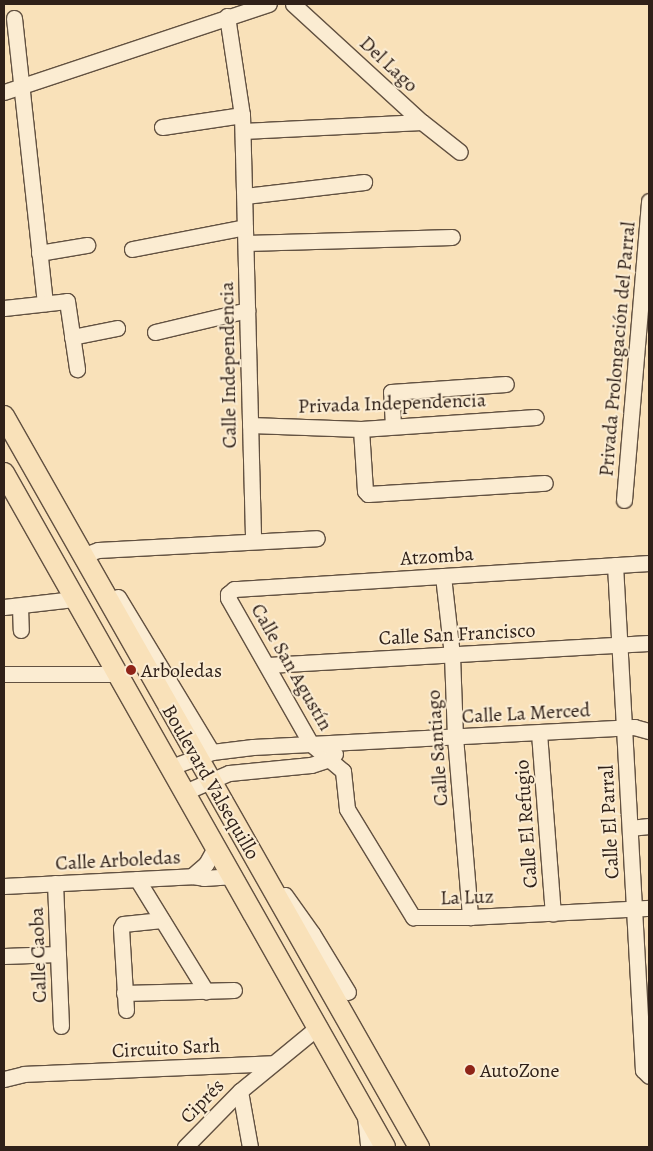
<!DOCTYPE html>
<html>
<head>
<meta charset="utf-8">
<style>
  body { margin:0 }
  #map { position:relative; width:653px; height:1151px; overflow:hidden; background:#f9e1b9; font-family:Alegreya,serif }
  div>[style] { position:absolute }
  .roads { filter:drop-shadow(1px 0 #625141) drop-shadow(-1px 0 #625141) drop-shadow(0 1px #625141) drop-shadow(0 -1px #625141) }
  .minor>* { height:15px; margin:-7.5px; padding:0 7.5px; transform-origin:7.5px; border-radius:7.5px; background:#fbecd2 }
  .major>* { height:20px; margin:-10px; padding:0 10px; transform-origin:10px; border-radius:10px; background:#f9e1b9 }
  .dots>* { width:14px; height:14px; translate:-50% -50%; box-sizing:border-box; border:2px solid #fbecd2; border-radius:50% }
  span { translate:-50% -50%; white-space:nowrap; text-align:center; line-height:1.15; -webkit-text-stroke:4px #fbecd2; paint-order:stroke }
  .street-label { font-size:20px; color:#302119 }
  .poi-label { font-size:20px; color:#302119 }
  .left { translate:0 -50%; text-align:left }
  .frame { position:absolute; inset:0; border:5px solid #302119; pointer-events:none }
</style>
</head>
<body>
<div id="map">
  <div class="roads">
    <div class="minor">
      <i style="left:293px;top:4px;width:175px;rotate:42.5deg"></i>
      <i style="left:422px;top:122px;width:48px;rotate:38.3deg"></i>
      <i style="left:227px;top:16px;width:100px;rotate:81.4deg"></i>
      <i style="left:242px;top:115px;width:426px;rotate:88.5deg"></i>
      <i style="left:14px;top:18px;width:287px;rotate:83.8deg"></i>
      <i style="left:4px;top:92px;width:279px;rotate:-18.4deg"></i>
      <i style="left:162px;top:127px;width:81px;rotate:-8.5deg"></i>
      <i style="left:243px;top:131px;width:179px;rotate:-2.9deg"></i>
      <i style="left:245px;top:196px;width:120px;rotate:-6.7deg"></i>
      <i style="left:246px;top:243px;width:206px;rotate:-1.7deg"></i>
      <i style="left:132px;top:249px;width:115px;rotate:-11deg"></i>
      <i style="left:39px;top:253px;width:49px;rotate:-9.5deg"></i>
      <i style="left:4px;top:308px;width:63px;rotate:-6.3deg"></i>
      <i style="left:67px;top:301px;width:69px;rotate:81.6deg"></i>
      <i style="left:155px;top:332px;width:95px;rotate:-13.4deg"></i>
      <i style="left:72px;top:337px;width:46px;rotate:-11.3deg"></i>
      <i style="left:250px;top:425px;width:111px;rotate:2.1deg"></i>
      <i style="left:361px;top:429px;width:175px;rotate:-3.9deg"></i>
      <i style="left:393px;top:426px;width:34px;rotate:-93deg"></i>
      <i style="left:391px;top:392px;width:115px;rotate:-4deg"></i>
      <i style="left:361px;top:429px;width:62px;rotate:86.3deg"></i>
      <i style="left:365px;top:491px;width:4px;rotate:45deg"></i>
      <i style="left:368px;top:494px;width:177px;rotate:-3.6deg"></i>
      <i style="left:624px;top:500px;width:300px;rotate:-85.2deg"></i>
      <i style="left:82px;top:556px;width:17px;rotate:-21deg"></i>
      <i style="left:98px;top:550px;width:219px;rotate:-3.1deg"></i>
      <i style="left:649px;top:563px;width:416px;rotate:176.4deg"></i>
      <i style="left:234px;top:589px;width:8px;rotate:140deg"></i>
      <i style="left:228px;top:594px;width:4px;rotate:90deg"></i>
      <i style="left:228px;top:598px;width:168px;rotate:60.4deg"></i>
      <i style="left:311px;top:744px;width:42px;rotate:40.2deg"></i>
      <i style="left:343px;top:771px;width:38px;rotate:84deg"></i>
      <i style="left:347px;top:809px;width:127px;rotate:58.6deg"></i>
      <i style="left:413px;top:917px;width:57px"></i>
      <i style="left:470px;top:917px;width:179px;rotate:-2.9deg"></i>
      <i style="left:615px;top:565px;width:506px;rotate:86.83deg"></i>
      <i style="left:643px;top:1070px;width:8px;rotate:45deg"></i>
      <i style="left:443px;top:576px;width:80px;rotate:83.5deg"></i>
      <i style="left:452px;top:655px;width:82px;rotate:87.9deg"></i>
      <i style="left:455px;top:737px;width:181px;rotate:85.2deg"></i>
      <i style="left:118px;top:597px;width:181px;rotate:58.8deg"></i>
      <i style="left:4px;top:607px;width:70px;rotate:-6.5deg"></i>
      <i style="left:20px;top:607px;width:23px;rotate:88deg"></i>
      <i style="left:267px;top:665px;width:383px;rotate:-3.3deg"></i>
      <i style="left:4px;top:674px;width:114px"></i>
      <i style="left:539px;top:733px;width:181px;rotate:85.6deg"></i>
      <i style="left:171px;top:767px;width:44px;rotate:-20.1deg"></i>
      <i style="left:212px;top:752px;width:41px;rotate:-7deg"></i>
      <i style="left:253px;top:747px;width:382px;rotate:-3deg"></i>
      <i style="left:634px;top:727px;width:16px;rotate:15deg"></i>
      <i style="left:185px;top:792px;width:48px;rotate:-23.4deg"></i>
      <i style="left:229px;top:773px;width:82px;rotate:-5.6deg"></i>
      <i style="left:311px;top:765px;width:20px;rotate:-18deg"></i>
      <i style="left:330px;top:759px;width:7px;rotate:-45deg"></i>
      <i style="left:630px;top:828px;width:19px;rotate:-6deg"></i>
      <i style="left:192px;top:876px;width:18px;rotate:-41deg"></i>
      <i style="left:206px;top:864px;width:21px;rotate:-61deg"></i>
      <i style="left:137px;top:879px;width:132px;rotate:58.4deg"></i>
      <i style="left:55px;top:883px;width:143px;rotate:87.6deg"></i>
      <i style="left:4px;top:886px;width:188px;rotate:-3deg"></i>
      <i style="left:192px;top:876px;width:12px;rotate:9deg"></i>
      <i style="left:204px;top:878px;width:30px;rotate:-4deg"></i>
      <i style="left:285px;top:895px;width:47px;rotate:54.6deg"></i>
      <i style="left:312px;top:933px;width:69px;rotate:58.6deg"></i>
      <i style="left:4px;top:956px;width:54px;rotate:-2.1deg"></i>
      <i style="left:124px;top:993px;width:110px;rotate:-1.6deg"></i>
      <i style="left:126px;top:1010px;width:82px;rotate:-93.5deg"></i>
      <i style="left:121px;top:928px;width:4px;rotate:-63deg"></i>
      <i style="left:123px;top:924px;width:39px;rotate:-6deg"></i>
      <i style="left:4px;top:1079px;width:21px;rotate:-14deg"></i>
      <i style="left:24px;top:1074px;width:247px;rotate:-2.5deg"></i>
      <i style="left:240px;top:1091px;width:57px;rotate:79.9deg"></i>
      <i style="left:365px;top:1116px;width:31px;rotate:84deg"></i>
      <i style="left:185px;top:1147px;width:78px;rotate:-45.5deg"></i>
      <i style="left:240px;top:1091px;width:101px;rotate:-39.4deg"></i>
    </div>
    <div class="major">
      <i style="left:4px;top:416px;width:841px;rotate:60.42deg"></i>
      <i style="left:4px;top:473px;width:774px;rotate:60.52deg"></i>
    </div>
  </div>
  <div class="dots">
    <i style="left:131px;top:670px;background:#8f2418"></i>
    <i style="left:470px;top:1070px;background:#8f2418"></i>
  </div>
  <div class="street-label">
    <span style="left:389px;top:64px;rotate:43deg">Del Lago</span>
    <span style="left:617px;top:349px;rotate:-85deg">Privada Prolongación del Parral</span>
    <span style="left:228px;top:365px;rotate:-91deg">Calle Independencia</span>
    <span style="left:392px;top:403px;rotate:-2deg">Privada Independencia</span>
    <span style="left:437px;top:556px;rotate:-4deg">Atzomba</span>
    <span style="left:457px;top:634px;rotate:-3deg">Calle San Francisco</span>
    <span style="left:292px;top:667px;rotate:60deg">Calle San Agustín</span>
    <span style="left:526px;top:713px;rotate:-3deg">Calle La Merced</span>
    <span style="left:437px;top:748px;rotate:-94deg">Calle Santiago</span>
    <span style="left:211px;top:782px;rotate:60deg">Boulevard Valsequillo</span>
    <span style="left:609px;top:822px;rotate:-93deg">Calle El Parral</span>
    <span style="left:526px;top:824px;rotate:-94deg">Calle El Refugio</span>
    <span style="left:118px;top:860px;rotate:-3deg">Calle Arboledas</span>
    <span style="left:467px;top:897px;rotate:-2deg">La Luz</span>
    <span style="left:38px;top:955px;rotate:-92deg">Calle Caoba</span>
    <span style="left:166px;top:1048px;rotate:-3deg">Circuito Sarh</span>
    <span style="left:202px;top:1101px;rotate:-46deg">Ciprés</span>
  </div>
  <div class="poi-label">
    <span class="left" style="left:141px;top:670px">Arboledas</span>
    <span class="left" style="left:480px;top:1070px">AutoZone</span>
  </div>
  <div class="frame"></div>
</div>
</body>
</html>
